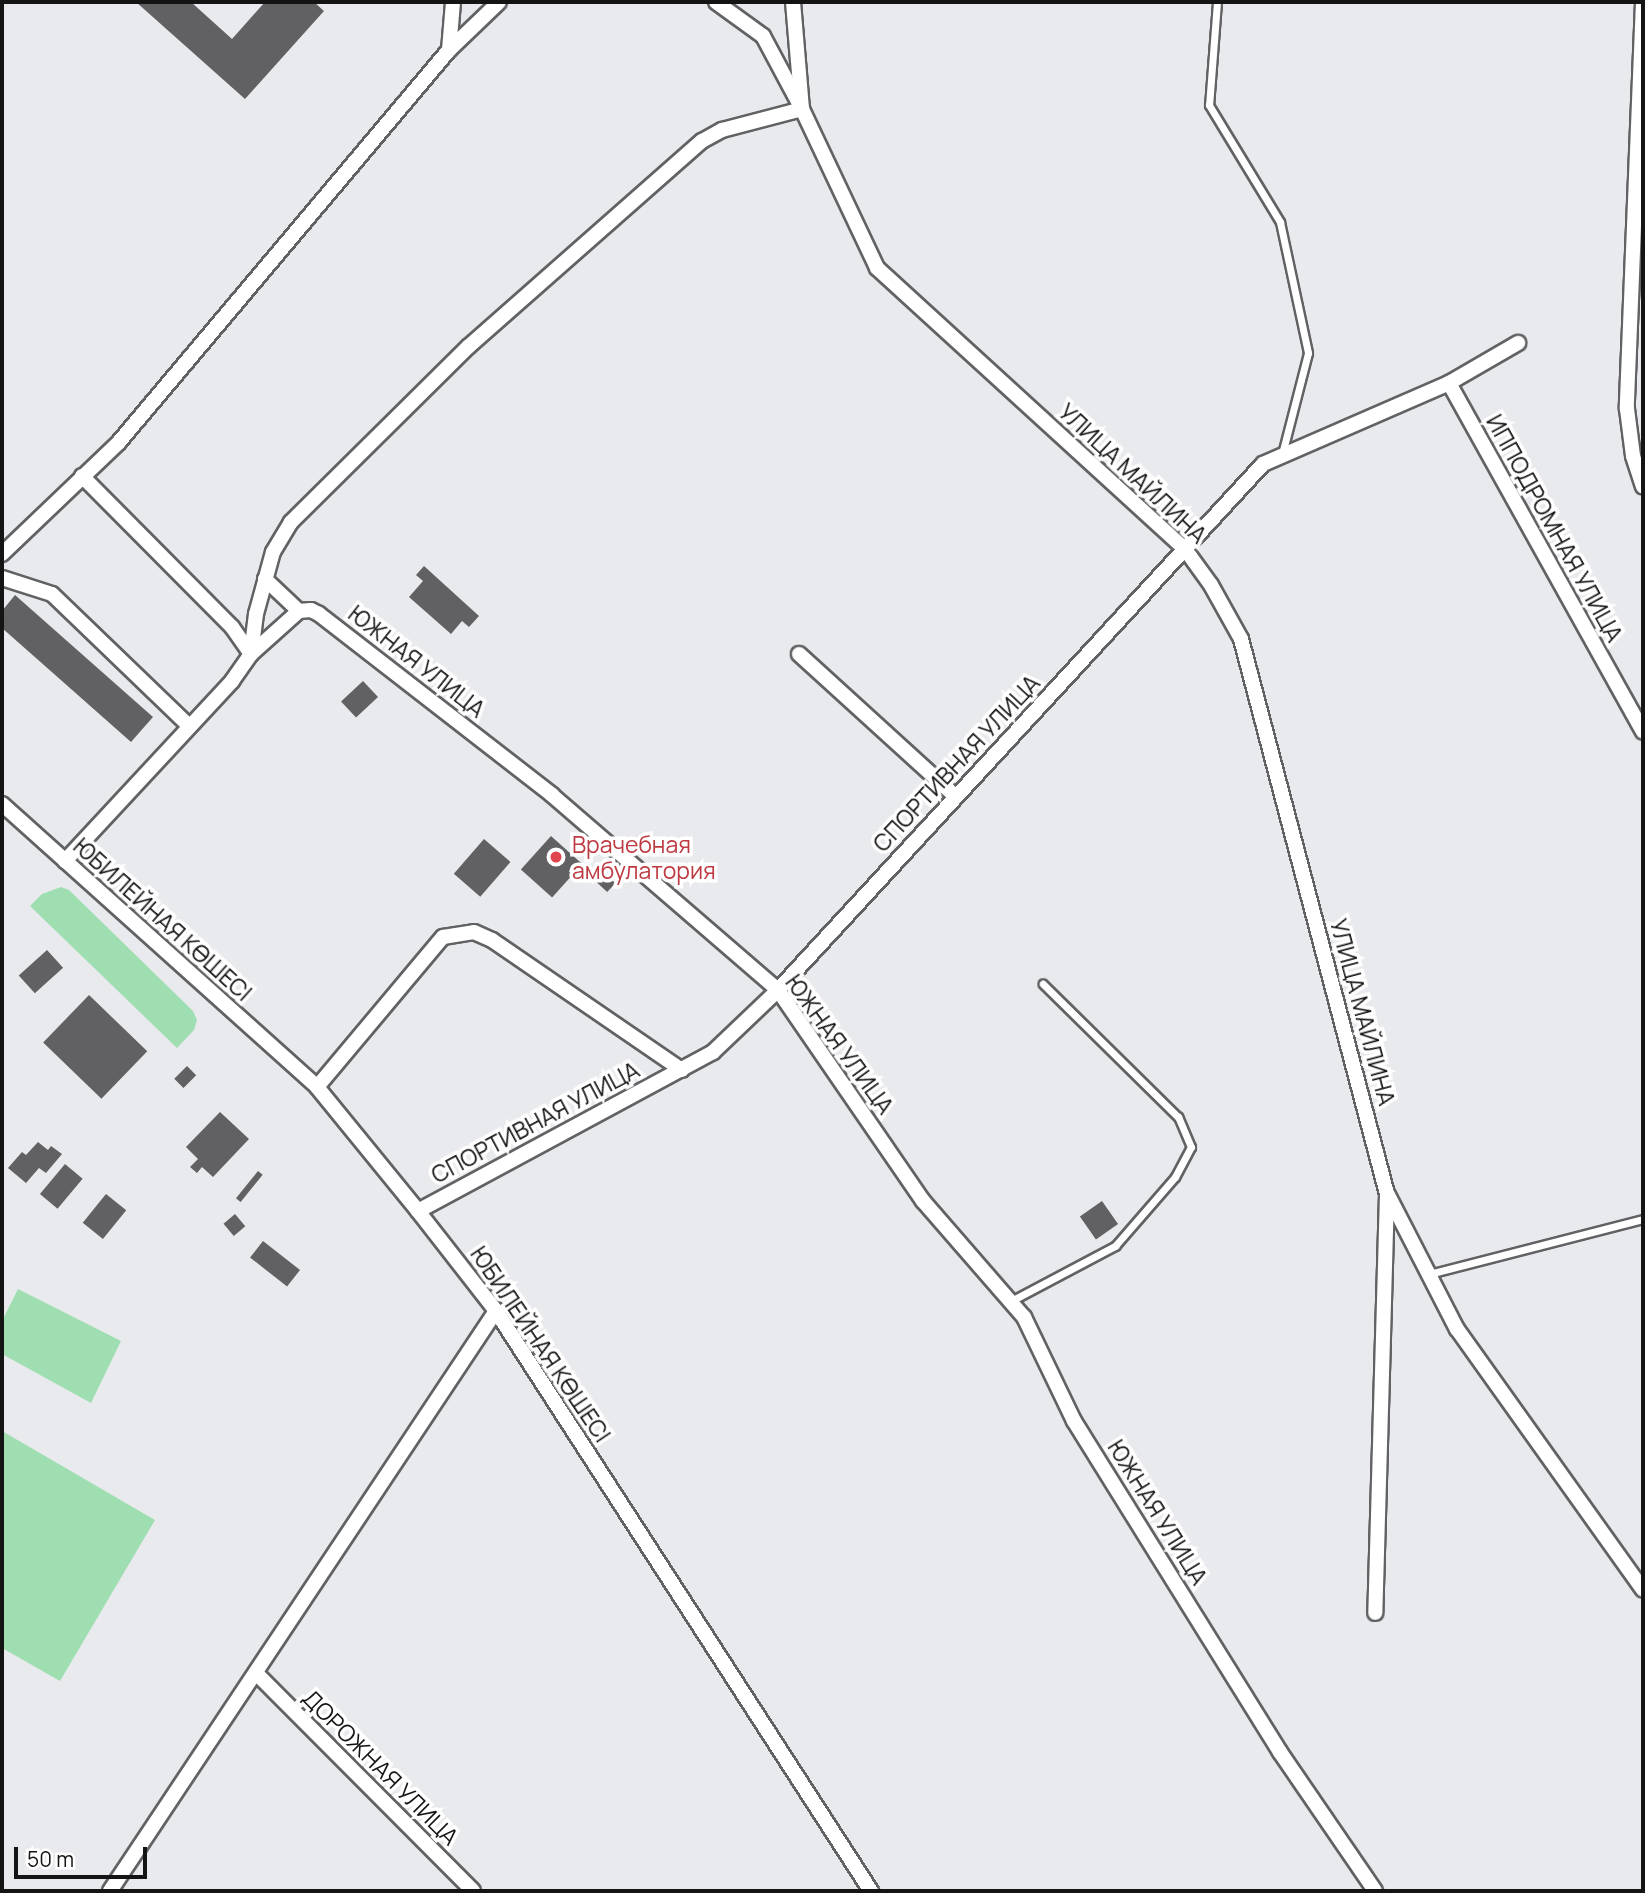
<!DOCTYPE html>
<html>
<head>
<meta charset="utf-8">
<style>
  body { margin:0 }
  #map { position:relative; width:1645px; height:1893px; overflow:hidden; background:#e9eaed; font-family:Manrope,sans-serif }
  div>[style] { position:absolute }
  .green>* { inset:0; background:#9fdeb1 }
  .building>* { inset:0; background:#616164; transform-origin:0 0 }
  .roads { filter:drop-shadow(2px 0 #616264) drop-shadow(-2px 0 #616264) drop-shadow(0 2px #616264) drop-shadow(0 -2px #616264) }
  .lane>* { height:7px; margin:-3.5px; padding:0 3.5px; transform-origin:3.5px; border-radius:3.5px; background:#fff }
  .street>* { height:14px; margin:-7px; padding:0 7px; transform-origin:7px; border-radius:7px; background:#fff }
  .dots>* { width:19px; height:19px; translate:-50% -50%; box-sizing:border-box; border:4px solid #fff; border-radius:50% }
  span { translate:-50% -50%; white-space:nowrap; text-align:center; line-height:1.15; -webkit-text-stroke:7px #fff; paint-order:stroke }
  .street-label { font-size:23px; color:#141415 }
  .health-label { font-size:23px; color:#be3a42 }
  .left { translate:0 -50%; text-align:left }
  .frame { position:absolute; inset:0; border:4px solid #141415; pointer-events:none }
  .scale { position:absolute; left:14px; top:1847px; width:133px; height:32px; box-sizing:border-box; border:4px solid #141415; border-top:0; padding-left:9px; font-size:21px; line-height:24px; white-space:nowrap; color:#141415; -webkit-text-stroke:5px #fff; paint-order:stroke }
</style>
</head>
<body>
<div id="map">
  <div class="green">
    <i style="clip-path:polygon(61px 887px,69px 890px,193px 1011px,197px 1020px,194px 1030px,177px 1048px,30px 906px,42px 894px)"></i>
    <i style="clip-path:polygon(18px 1289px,121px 1341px,91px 1403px,2px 1354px,2px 1321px)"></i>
    <i style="clip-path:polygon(2px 1431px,155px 1520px,60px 1681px,2px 1648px)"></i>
  </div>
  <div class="building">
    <i style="clip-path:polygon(136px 2px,191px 2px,232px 39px,265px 2px,314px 2px,324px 11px,245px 99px)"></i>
    <i style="clip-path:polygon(424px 566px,479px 616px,469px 627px,462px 621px,451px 634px,409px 597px,423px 581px,416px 575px)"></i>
    <i style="clip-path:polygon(15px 595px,153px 717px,131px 742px,2px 628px,2px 611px)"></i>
    <i style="left:363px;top:681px;width:22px;height:30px;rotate:47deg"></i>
    <i style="left:551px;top:836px;width:42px;height:45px;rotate:42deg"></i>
    <i style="left:484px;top:839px;width:35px;height:46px;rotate:41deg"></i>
    <i style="left:600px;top:869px;width:21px;height:12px;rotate:43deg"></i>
    <i style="left:47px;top:950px;width:24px;height:38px;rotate:48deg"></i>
    <i style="left:89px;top:995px;width:81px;height:66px;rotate:44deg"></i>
    <i style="left:187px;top:1066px;width:13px;height:18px;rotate:45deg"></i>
    <i style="clip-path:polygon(220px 1112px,249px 1139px,213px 1177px,202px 1167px,197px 1173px,190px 1167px,198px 1159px,186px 1147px)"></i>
    <i style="clip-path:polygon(38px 1142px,48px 1150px,51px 1146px,62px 1154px,46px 1173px,39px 1168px,26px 1183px,8px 1168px,22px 1152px,26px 1155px)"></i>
    <i style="left:65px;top:1164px;width:23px;height:39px;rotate:40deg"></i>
    <i style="left:258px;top:1171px;width:6px;height:35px;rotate:39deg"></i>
    <i style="left:106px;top:1194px;width:26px;height:37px;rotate:39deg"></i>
    <i style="left:1102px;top:1201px;width:28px;height:27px;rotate:55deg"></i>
    <i style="left:235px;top:1214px;width:16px;height:15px;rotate:50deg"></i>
    <i style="left:263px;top:1241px;width:47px;height:21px;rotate:38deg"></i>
  </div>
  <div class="roads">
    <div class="lane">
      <i style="left:1217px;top:2px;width:103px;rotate:94.4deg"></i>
      <i style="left:1209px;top:105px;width:137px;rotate:58.7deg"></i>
      <i style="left:1280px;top:222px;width:134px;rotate:77.9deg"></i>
      <i style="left:1308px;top:353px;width:104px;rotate:104.4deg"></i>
      <i style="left:1429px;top:1274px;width:221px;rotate:-14.4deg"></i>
      <i style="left:1011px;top:1301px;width:118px;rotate:-27.9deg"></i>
      <i style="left:1115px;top:1246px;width:91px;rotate:-49deg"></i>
      <i style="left:1175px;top:1177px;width:34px;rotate:-62deg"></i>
      <i style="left:1191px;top:1147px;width:33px;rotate:-113deg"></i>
      <i style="left:1178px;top:1117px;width:190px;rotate:-135.4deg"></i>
    </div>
    <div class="street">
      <i style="left:716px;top:2px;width:58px;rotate:35.9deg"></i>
      <i style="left:763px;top:36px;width:83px;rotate:61.9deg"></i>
      <i style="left:802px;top:109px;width:176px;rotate:64.7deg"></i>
      <i style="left:877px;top:268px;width:417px;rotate:42.4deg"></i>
      <i style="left:1185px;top:549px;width:44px;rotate:54.2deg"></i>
      <i style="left:1211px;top:585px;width:62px;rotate:60.9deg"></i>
      <i style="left:1241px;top:639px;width:574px;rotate:75.26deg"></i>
      <i style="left:1387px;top:1194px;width:419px;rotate:91.6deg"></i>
      <i style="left:1643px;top:2px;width:407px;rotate:92.3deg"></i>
      <i style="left:1627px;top:409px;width:47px;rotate:82.7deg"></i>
      <i style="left:1633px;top:456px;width:32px;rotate:72deg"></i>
      <i style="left:449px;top:50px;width:48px;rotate:-85.2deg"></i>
      <i style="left:1449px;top:383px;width:399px;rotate:60.9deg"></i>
      <i style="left:82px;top:476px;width:213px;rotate:45.2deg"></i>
      <i style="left:232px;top:627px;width:33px;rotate:55deg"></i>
      <i style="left:251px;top:654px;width:64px;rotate:-41.9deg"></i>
      <i style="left:299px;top:611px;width:12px;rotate:-5deg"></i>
      <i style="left:311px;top:610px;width:9px;rotate:27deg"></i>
      <i style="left:319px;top:614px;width:295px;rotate:37.8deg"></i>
      <i style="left:552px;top:795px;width:298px;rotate:40.8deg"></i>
      <i style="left:778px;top:990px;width:256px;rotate:55.5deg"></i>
      <i style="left:923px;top:1201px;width:154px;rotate:49deg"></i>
      <i style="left:1024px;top:1317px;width:115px;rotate:64.3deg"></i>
      <i style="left:1074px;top:1421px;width:390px;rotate:58.1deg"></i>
      <i style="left:1280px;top:1752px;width:168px;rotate:55.6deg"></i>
      <i style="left:2px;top:554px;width:162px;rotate:-43.7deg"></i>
      <i style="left:119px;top:442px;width:512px;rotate:-49.91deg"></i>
      <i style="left:449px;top:50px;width:69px;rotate:-43.8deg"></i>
      <i style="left:2px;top:578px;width:52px;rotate:17.7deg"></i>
      <i style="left:52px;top:594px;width:190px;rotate:43.9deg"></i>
      <i style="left:265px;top:579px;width:47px;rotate:43.3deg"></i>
      <i style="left:799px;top:654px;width:212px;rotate:42.3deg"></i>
      <i style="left:2px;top:804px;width:423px;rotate:41.9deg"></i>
      <i style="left:317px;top:1087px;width:160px;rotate:50.8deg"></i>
      <i style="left:418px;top:1211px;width:127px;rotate:52deg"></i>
      <i style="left:496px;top:1311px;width:691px;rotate:57.12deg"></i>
      <i style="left:65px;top:861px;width:246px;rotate:-47.1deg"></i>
      <i style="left:232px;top:681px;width:33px;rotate:-55deg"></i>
      <i style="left:251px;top:654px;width:40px;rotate:-82.9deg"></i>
      <i style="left:256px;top:614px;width:64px;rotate:-74.7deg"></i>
      <i style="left:273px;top:552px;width:35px;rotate:-59deg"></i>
      <i style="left:291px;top:522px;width:249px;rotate:-44.7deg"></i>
      <i style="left:468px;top:347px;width:312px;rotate:-41.4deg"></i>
      <i style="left:702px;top:141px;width:23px;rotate:-29deg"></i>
      <i style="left:722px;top:130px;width:83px;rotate:-14.7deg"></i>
      <i style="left:802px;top:109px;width:107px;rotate:-94.8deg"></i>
      <i style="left:317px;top:1087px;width:196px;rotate:-50deg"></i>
      <i style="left:443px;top:937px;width:31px;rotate:-9deg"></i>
      <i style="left:474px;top:932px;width:20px;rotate:24deg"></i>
      <i style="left:492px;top:940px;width:230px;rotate:34.4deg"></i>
      <i style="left:1388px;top:1195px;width:151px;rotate:62.8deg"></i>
      <i style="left:1457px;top:1329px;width:320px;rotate:54.5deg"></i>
      <i style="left:418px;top:1211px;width:335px;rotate:-28.3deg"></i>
      <i style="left:713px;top:1052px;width:90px;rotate:-43.6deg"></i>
      <i style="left:778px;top:990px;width:715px;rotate:-47.32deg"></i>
      <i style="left:1263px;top:464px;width:203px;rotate:-23.5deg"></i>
      <i style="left:1449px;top:383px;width:80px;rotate:-30.1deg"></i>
      <i style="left:257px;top:1674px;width:306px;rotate:45.1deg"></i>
      <i style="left:110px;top:1891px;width:697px;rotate:-56.36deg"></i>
    </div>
  </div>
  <div class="dots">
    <i style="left:556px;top:857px;background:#e0444e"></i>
  </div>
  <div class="street-label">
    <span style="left:1133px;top:473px;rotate:43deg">УЛИЦА МАЙЛИНА</span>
    <span style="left:1555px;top:528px;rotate:61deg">ИППОДРОМНАЯ УЛИЦА</span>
    <span style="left:417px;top:661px;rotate:38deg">ЮЖНАЯ УЛИЦА</span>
    <span style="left:956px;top:763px;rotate:-47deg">СПОРТИВНАЯ УЛИЦА</span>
    <span style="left:163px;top:919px;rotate:42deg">ЮБИЛЕЙНАЯ КӨШЕСІ</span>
    <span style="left:1363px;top:1012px;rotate:75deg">УЛИЦА МАЙЛИНА</span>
    <span style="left:840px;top:1044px;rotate:54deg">ЮЖНАЯ УЛИЦА</span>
    <span style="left:535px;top:1122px;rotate:-28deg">СПОРТИВНАЯ УЛИЦА</span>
    <span style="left:541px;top:1344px;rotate:56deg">ЮБИЛЕЙНАЯ КӨШЕСІ</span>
    <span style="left:1158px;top:1512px;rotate:58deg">ЮЖНАЯ УЛИЦА</span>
    <span style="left:381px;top:1767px;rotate:45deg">ДОРОЖНАЯ УЛИЦА</span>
  </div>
  <div class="health-label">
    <span class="left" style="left:572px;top:857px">Врачебная<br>амбулатория</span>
  </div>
  <div class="frame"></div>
  <div class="scale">50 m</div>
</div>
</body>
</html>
